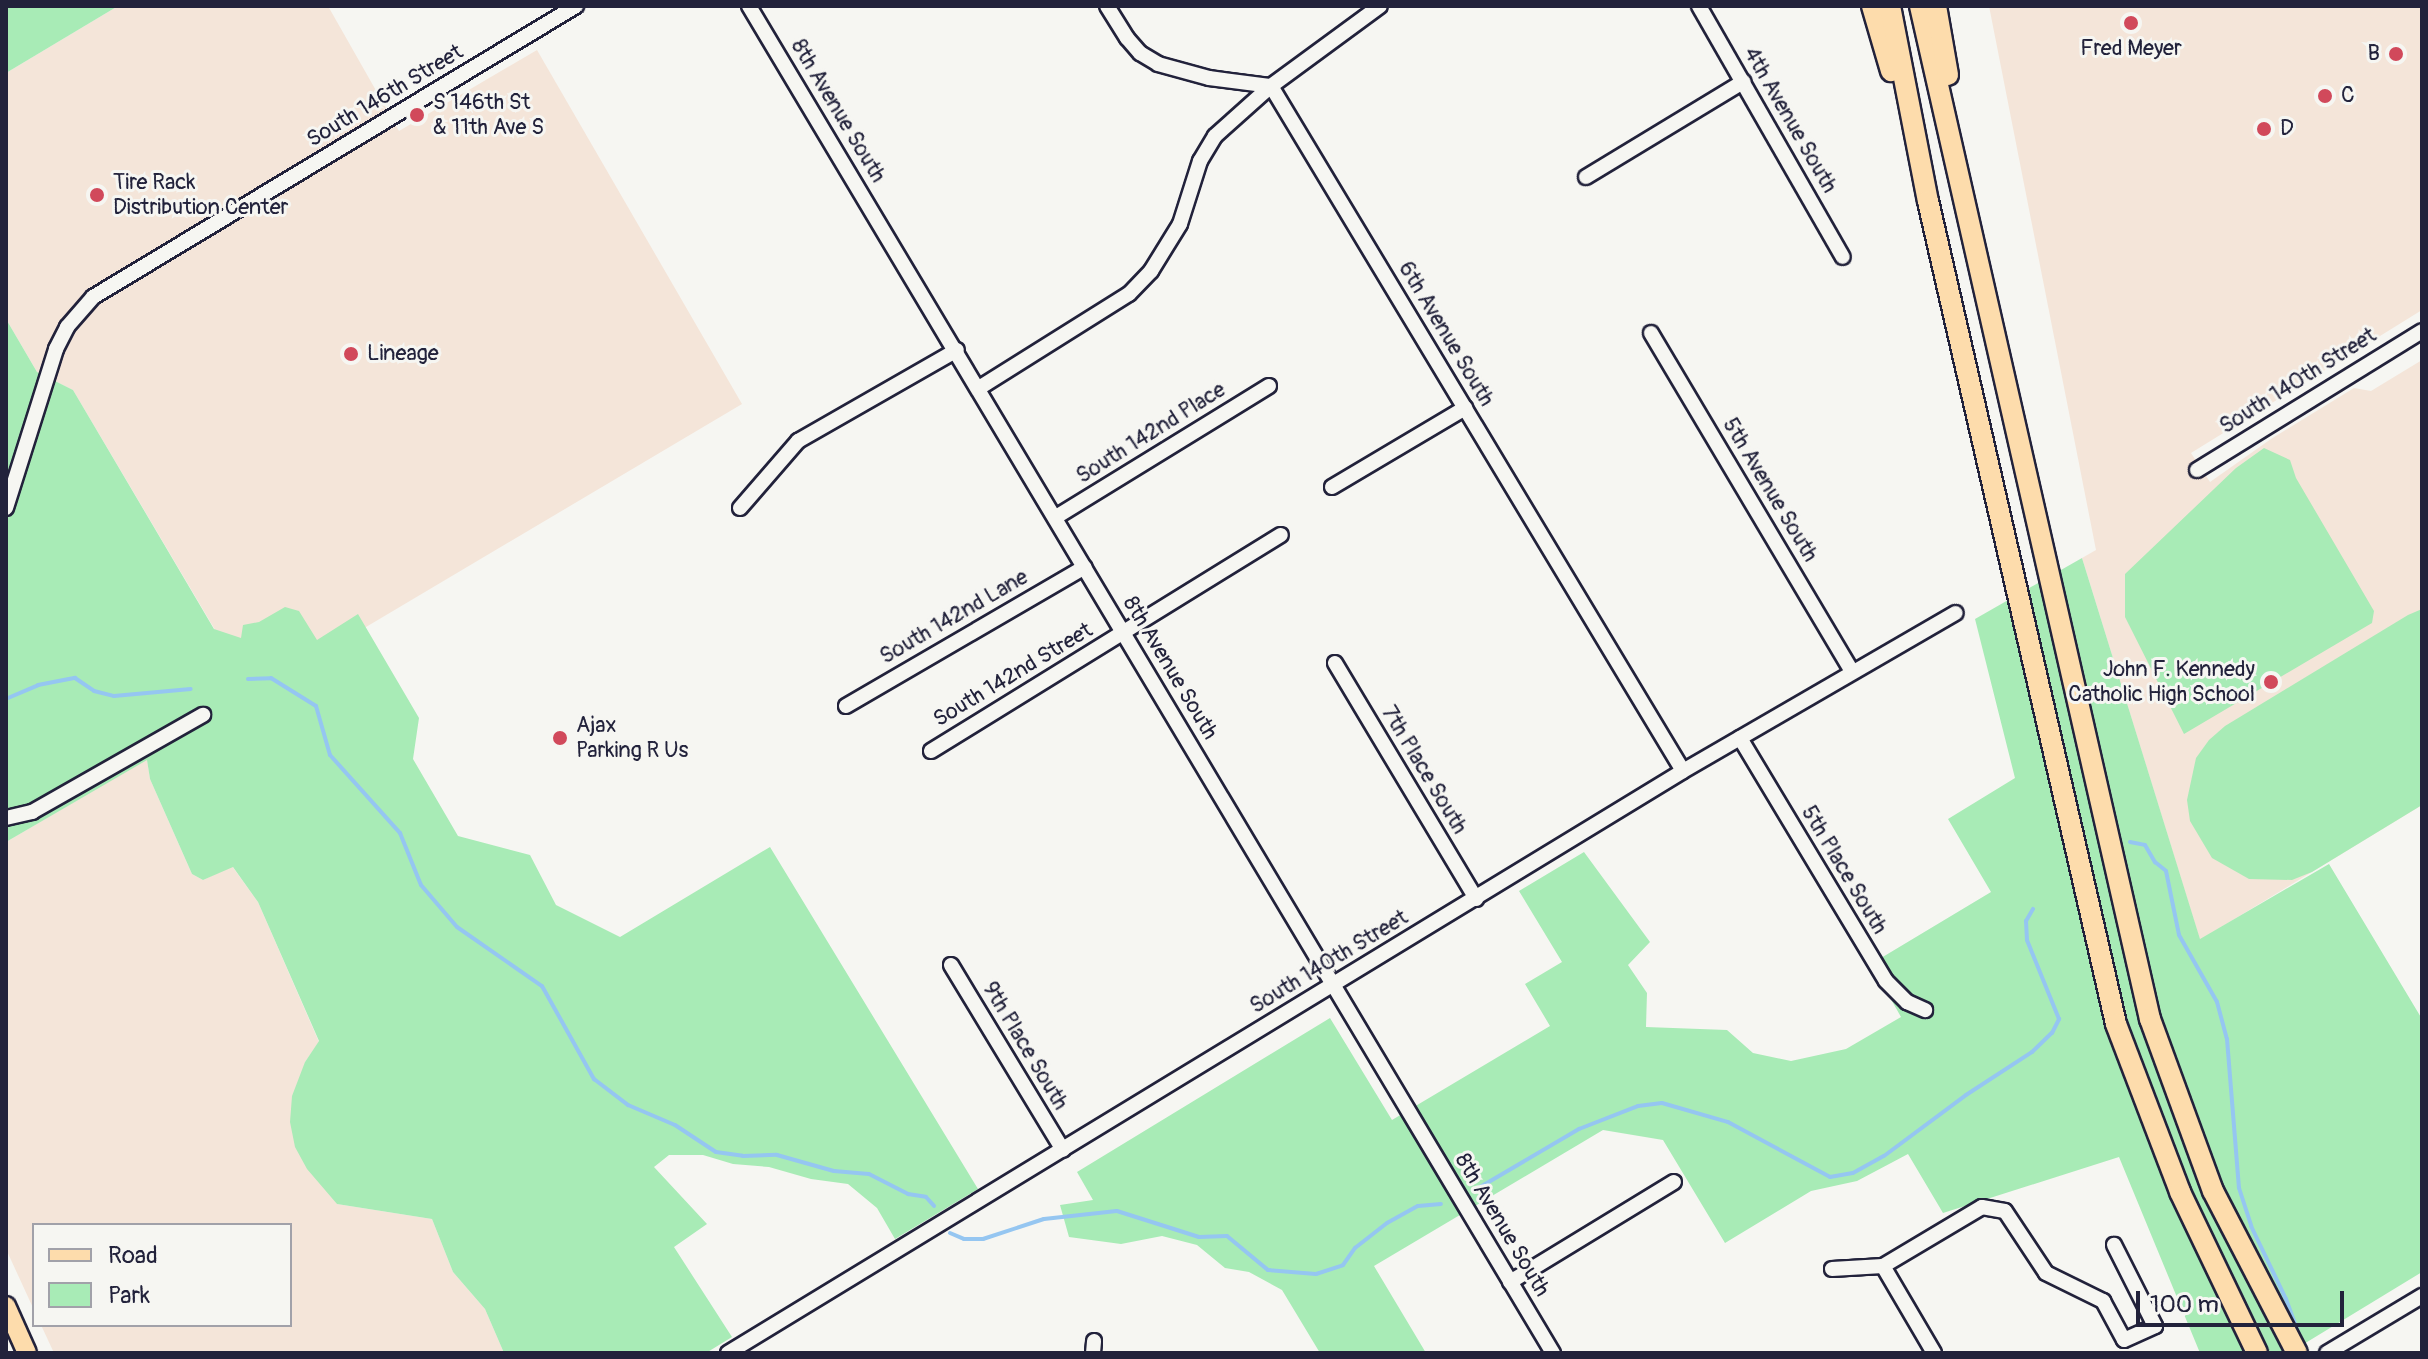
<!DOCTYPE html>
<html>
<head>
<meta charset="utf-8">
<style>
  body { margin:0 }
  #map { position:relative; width:2428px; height:1359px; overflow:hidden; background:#f6f6f2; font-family:Pangolin,sans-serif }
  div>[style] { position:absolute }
  .built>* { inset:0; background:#f4e5d9 }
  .green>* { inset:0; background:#a8ebb6 }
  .stream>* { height:4px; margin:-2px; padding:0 2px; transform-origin:2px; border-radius:2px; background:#95c6f1 }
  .roads { filter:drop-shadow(2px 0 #22223b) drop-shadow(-2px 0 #22223b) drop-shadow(0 2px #22223b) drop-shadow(0 -2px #22223b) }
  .minor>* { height:14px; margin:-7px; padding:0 7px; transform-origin:7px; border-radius:7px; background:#f6f6f2 }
  .major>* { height:18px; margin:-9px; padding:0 9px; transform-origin:9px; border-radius:9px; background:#fddcac }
  .highway>* { height:20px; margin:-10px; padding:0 10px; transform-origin:10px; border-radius:10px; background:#fddcac }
  .dots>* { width:22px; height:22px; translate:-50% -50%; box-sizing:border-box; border:4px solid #f6f6f2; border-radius:50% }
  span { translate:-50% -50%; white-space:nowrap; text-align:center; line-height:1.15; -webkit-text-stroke:6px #f6f6f2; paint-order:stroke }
  .poi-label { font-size:22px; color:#22223b }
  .right { translate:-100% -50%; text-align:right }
  .left { translate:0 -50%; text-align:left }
  .street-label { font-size:22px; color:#22223b }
  .frame { position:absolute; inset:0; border:8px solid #22223b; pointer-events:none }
  .legend { position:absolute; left:32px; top:1223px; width:260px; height:104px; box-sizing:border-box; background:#f6f6f2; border:2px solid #a1a1a9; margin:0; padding:10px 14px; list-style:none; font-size:24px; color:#22223b }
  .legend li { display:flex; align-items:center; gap:16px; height:40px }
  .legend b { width:40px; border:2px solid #a1a1a9 }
  .scale { position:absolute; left:2136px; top:1291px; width:208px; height:36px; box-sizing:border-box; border:4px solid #22223b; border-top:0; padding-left:10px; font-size:24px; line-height:28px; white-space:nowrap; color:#22223b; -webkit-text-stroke:6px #f6f6f2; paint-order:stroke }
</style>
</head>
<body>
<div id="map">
  <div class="built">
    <i style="clip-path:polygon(118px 6px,328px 6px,399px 131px,537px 50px,742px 404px,253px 694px,73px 390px,37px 372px,6px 319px,6px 73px)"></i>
    <i style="clip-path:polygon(1989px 6px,2422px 6px,2422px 310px,2191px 453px,2210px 482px,2271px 439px,2354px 388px,2371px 391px,2422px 360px,2422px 805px,2200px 940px,2082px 558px,2096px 550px)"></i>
    <i style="clip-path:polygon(147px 759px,150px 779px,192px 874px,203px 880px,232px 866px,258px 902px,319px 1042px,305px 1062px,337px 1204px,432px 1219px,453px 1272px,485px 1309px,504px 1353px,54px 1353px,41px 1325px,290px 1325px,290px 1225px,34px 1225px,34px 1310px,6px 1249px,6px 842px)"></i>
  </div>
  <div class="green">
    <i style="clip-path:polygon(6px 6px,118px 6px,6px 73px)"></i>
    <i style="clip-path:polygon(6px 319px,37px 372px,73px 390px,214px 629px,241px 638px,243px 625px,259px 622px,285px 607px,299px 611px,317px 640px,358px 614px,419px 718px,413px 759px,458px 836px,530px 855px,556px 905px,620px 937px,770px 847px,978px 1189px,895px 1239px,877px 1208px,848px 1184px,811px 1179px,769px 1167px,733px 1164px,703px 1155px,669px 1155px,654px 1167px,707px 1224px,674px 1247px,732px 1337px,706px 1353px,504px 1353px,485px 1309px,453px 1272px,432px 1219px,337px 1204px,307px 1169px,295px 1147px,290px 1122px,292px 1096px,305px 1062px,319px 1041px,258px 902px,233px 867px,203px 880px,192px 874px,150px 779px,147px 760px,6px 842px)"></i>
    <i style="clip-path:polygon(2264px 448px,2290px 460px,2296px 478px,2374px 611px,2372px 623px,2184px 734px,2125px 617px,2125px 574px,2236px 468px)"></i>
    <i style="clip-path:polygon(2082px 558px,2200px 939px,2329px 864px,2422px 1019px,2422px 1272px,2289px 1353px,2200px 1353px,2119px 1157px,1943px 1213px,1908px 1154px,1857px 1181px,1811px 1191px,1725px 1243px,1663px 1140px,1603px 1130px,1374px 1266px,1426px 1353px,1320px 1353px,1282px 1290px,1249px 1272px,1225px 1268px,1197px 1245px,1162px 1236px,1121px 1244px,1069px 1237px,1060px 1205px,1093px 1200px,1077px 1172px,1330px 1018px,1392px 1120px,1550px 1026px,1525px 984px,1562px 962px,1519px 891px,1584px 852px,1650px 942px,1628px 965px,1647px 993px,1646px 1027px,1727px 1030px,1753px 1053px,1791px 1061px,1846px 1049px,1901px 1017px,1871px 964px,1991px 892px,1948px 819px,2015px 778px,1975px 619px)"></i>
    <i style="clip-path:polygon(2422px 609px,2422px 805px,2312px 872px,2292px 880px,2249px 879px,2212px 858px,2190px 821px,2187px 800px,2196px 758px,2209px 740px,2225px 726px,2408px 615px)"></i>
  </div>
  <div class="stream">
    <i style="left:248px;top:679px;width:23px;rotate:-2deg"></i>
    <i style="left:271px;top:678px;width:53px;rotate:31.9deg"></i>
    <i style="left:316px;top:706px;width:51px;rotate:74.1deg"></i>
    <i style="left:330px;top:755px;width:105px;rotate:48.1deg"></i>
    <i style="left:400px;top:833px;width:56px;rotate:68deg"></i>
    <i style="left:421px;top:885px;width:55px;rotate:49.4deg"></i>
    <i style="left:457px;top:927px;width:103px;rotate:34.8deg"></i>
    <i style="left:542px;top:986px;width:107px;rotate:60.8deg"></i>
    <i style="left:594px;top:1079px;width:43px;rotate:37.4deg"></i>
    <i style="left:628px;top:1105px;width:51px;rotate:23.1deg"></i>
    <i style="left:675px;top:1125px;width:49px;rotate:33.4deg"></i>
    <i style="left:716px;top:1152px;width:27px;rotate:8deg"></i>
    <i style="left:743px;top:1156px;width:34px;rotate:-2deg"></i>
    <i style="left:777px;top:1155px;width:59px;rotate:15.7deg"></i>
    <i style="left:834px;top:1171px;width:35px;rotate:5deg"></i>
    <i style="left:869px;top:1174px;width:44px;rotate:27.1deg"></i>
    <i style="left:908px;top:1194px;width:18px;rotate:9deg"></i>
    <i style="left:926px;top:1197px;width:12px;rotate:48deg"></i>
    <i style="left:8px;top:698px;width:33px;rotate:-23deg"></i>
    <i style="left:38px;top:685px;width:38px;rotate:-11deg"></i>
    <i style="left:75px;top:678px;width:23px;rotate:34deg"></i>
    <i style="left:94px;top:691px;width:21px;rotate:14deg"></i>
    <i style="left:114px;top:696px;width:77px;rotate:-5.2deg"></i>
    <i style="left:2130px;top:842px;width:15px;rotate:11deg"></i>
    <i style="left:2145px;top:845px;width:20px;rotate:60deg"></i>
    <i style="left:2155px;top:862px;width:14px;rotate:39deg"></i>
    <i style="left:2166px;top:871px;width:65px;rotate:78.5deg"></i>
    <i style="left:2179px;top:935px;width:77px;rotate:60.4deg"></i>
    <i style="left:2217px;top:1002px;width:38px;rotate:75deg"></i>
    <i style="left:2227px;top:1039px;width:149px;rotate:85.4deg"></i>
    <i style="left:2239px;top:1188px;width:40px;rotate:72deg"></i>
    <i style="left:2251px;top:1226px;width:81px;rotate:64.4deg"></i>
    <i style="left:2286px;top:1299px;width:44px;rotate:69.9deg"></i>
    <i style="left:1475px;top:1190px;width:121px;rotate:-30.4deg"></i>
    <i style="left:1579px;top:1129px;width:63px;rotate:-21.3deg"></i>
    <i style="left:1638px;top:1106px;width:24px;rotate:-7deg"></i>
    <i style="left:1662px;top:1103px;width:69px;rotate:16.1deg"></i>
    <i style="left:1728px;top:1122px;width:116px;rotate:28.3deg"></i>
    <i style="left:1830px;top:1177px;width:23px;rotate:-10deg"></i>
    <i style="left:1853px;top:1173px;width:35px;rotate:-29deg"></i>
    <i style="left:1884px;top:1156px;width:102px;rotate:-36.6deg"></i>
    <i style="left:1966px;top:1095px;width:79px;rotate:-33.1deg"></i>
    <i style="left:2032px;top:1052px;width:28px;rotate:-44deg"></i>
    <i style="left:2052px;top:1033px;width:16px;rotate:-63deg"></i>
    <i style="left:2059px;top:1019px;width:85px;rotate:-112.1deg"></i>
    <i style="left:2027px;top:940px;width:19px;rotate:-93deg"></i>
    <i style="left:2026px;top:921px;width:14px;rotate:-60deg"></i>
    <i style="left:950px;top:1233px;width:15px;rotate:23deg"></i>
    <i style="left:964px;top:1239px;width:19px"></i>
    <i style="left:983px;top:1239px;width:64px;rotate:-18.2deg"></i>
    <i style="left:1044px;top:1219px;width:73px;rotate:-6.3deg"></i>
    <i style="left:1117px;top:1211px;width:86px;rotate:17.6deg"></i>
    <i style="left:1199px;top:1237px;width:28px;rotate:-2deg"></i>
    <i style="left:1227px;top:1236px;width:53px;rotate:39.7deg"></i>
    <i style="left:1268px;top:1270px;width:48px;rotate:4.8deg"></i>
    <i style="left:1316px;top:1274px;width:28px;rotate:-18deg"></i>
    <i style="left:1343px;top:1265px;width:21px;rotate:-55deg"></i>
    <i style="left:1355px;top:1248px;width:41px;rotate:-38deg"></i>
    <i style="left:1387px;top:1223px;width:35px;rotate:-29deg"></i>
    <i style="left:1418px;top:1206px;width:23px;rotate:-5deg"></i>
  </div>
  <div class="roads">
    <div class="minor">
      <i style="left:749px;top:6px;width:1569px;rotate:59.17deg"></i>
      <i style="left:1107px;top:6px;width:38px;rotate:58deg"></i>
      <i style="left:1127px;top:38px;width:20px;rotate:49deg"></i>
      <i style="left:1140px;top:53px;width:21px;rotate:31deg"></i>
      <i style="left:1158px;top:64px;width:53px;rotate:15.4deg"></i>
      <i style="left:1209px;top:78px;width:63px;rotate:7.4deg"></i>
      <i style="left:1271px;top:86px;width:799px;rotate:58.97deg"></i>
      <i style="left:1699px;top:6px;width:289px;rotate:60.2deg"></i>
      <i style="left:1586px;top:177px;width:184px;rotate:-31.2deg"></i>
      <i style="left:1651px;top:333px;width:393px;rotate:59.3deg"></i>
      <i style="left:979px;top:388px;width:177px;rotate:-32.1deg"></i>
      <i style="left:1129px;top:294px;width:32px;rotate:-46deg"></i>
      <i style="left:1151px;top:271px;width:55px;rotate:-58.3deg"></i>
      <i style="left:1180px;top:224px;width:66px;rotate:-72.4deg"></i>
      <i style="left:1200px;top:161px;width:29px;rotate:-59deg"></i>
      <i style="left:1215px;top:136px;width:75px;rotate:-41.8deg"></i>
      <i style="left:1271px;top:86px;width:135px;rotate:-36.3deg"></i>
      <i style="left:2197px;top:470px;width:264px;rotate:-31.7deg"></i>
      <i style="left:1332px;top:487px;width:155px;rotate:-30.7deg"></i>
      <i style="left:6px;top:508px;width:167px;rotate:-72.5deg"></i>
      <i style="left:56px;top:349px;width:25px;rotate:-63deg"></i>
      <i style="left:67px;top:327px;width:40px;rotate:-49deg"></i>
      <i style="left:93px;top:297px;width:564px;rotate:-31.07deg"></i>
      <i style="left:740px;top:508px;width:89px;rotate:-49.1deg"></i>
      <i style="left:798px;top:441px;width:183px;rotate:-29.8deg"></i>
      <i style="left:1056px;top:517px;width:250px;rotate:-31.6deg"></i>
      <i style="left:1335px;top:663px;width:275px;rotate:59.1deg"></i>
      <i style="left:846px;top:706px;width:276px;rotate:-30.2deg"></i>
      <i style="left:1740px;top:738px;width:283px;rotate:59deg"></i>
      <i style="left:1886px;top:981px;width:30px;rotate:45deg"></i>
      <i style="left:1907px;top:1002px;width:20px;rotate:24deg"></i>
      <i style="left:931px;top:751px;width:411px;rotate:-31.7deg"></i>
      <i style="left:6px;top:818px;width:27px;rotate:-13deg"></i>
      <i style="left:32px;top:812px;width:197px;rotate:-29.6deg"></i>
      <i style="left:951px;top:965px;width:216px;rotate:58.8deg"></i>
      <i style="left:1883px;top:1266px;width:101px;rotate:59.6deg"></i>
      <i style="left:1832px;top:1269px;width:51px;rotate:-3.4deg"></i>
      <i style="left:1883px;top:1266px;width:115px;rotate:-30.8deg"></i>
      <i style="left:1982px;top:1207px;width:23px;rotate:10deg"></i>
      <i style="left:2005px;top:1211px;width:74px;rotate:56.5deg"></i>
      <i style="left:2046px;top:1273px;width:64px;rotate:26.2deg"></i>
      <i style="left:2103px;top:1301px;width:44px;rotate:61.7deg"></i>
      <i style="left:2124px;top:1340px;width:34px;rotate:-24deg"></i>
      <i style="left:2155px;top:1326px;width:91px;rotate:-116.8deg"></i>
      <i style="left:1510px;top:1282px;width:192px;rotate:-31.4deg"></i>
      <i style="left:728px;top:1353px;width:1118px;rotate:-31.36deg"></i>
      <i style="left:1683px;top:771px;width:315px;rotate:-30.1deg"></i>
      <i style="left:1093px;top:1353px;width:12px;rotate:-85deg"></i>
      <i style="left:2327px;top:1353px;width:111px;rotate:-31deg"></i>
    </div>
    <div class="major">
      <i style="left:6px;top:1306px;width:51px;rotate:65.9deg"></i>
    </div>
    <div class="highway">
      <i style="left:1872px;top:6px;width:68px;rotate:73.7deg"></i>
      <i style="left:1890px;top:6px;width:199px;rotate:79deg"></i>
      <i style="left:1928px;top:201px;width:844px;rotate:77.13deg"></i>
      <i style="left:2116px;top:1024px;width:180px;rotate:69.1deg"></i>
      <i style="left:2180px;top:1192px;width:178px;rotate:64.4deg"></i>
      <i style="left:1920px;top:6px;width:1039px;rotate:77.21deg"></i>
      <i style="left:2150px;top:1019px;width:183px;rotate:69.9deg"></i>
      <i style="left:2213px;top:1191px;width:182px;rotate:62.6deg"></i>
      <i style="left:1936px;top:6px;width:70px;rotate:80.1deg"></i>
    </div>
  </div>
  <div class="dots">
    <i style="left:2131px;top:23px;background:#d1495b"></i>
    <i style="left:2396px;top:54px;background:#d1495b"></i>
    <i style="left:2325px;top:96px;background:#d1495b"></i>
    <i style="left:417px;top:115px;background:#d1495b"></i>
    <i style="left:2264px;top:129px;background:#d1495b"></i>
    <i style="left:97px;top:195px;background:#d1495b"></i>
    <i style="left:351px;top:354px;background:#d1495b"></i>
    <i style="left:2271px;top:682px;background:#d1495b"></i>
    <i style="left:560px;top:738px;background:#d1495b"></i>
  </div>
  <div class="poi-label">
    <span style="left:2131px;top:49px">Fred Meyer</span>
    <span class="right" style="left:2380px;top:54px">B</span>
    <span class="left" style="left:2341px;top:96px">C</span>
    <span class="left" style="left:433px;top:115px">S 146th St<br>&amp; 11th Ave S</span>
    <span class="left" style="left:2280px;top:129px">D</span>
    <span class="left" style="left:113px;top:195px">Tire Rack<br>Distribution Center</span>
    <span class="left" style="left:367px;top:354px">Lineage</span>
    <span class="right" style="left:2255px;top:682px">John F. Kennedy<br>Catholic High School</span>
    <span class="left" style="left:576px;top:738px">Ajax<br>Parking R Us</span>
  </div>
  <div class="street-label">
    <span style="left:385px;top:96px;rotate:-31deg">South 146th Street</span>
    <span style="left:838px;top:111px;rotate:59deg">8th Avenue South</span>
    <span style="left:1790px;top:120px;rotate:60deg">4th Avenue South</span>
    <span style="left:1446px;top:334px;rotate:59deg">6th Avenue South</span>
    <span style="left:2298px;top:381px;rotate:-32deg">South 140th Street</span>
    <span style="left:1151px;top:433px;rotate:-32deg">South 142nd Place</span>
    <span style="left:1770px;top:490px;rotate:59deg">5th Avenue South</span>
    <span style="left:954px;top:617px;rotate:-30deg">South 142nd Lane</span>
    <span style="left:1170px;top:668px;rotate:59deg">8th Avenue South</span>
    <span style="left:1013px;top:675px;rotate:-31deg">South 142nd Street</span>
    <span style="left:1424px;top:770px;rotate:59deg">7th Place South</span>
    <span style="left:1844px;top:870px;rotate:59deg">5th Place South</span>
    <span style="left:1329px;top:962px;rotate:-31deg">South 140th Street</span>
    <span style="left:1025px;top:1046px;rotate:59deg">9th Place South</span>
    <span style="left:1502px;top:1225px;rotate:59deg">8th Avenue South</span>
  </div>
  <div class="frame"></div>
  <ul class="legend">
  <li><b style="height:10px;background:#fddcac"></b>Road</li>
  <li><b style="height:22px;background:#a8ebb6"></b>Park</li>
  </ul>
  <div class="scale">100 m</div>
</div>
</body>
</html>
